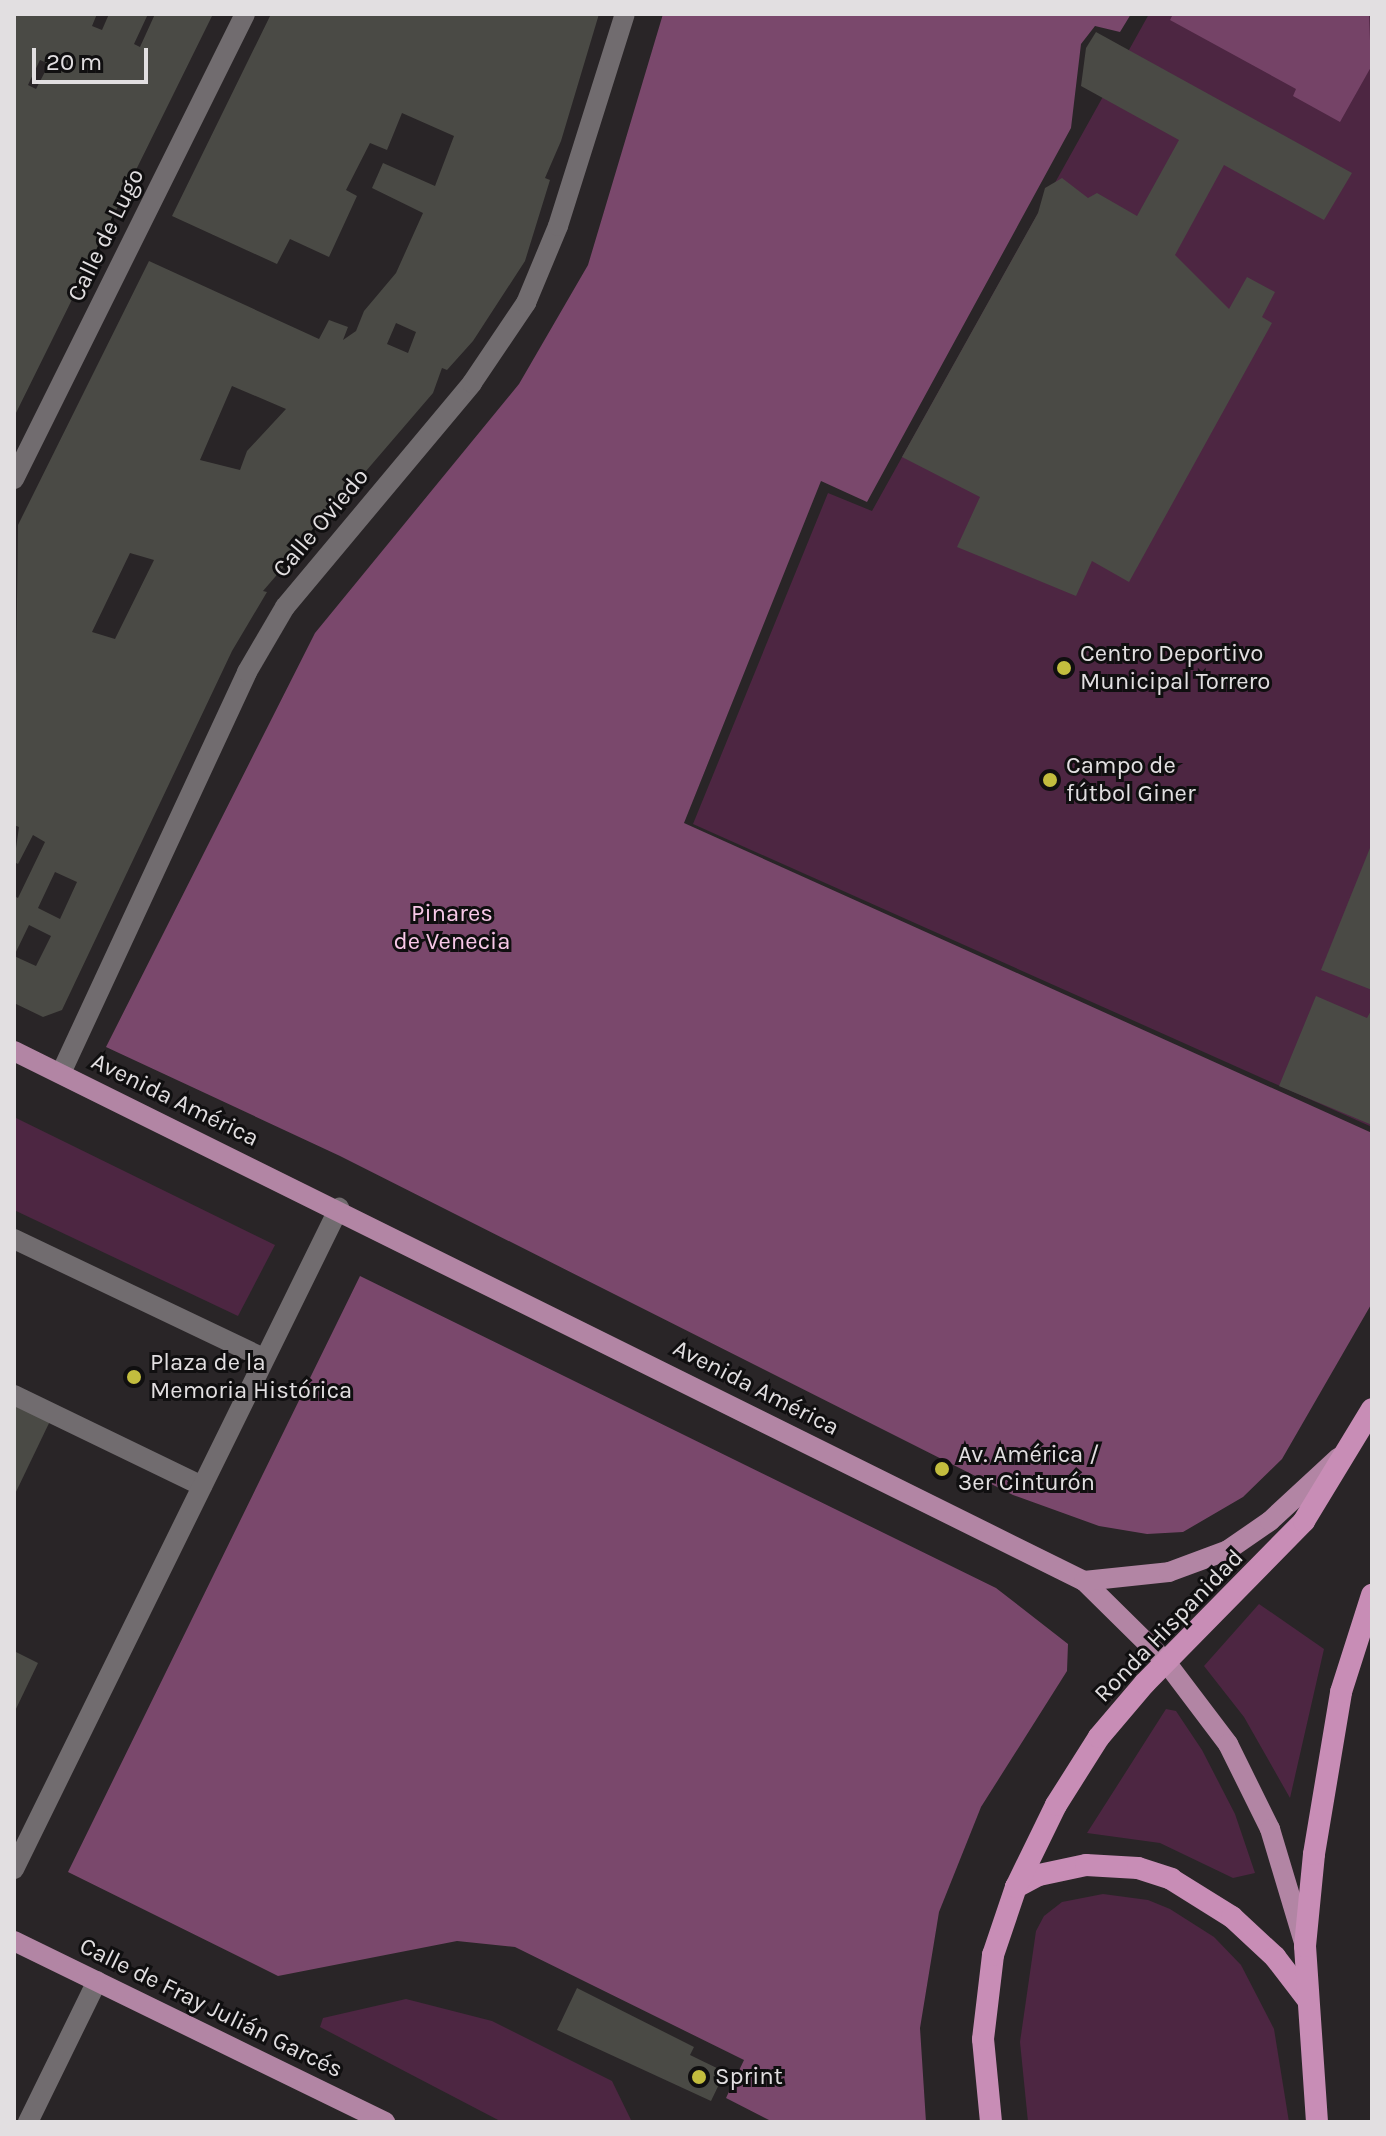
<!DOCTYPE html>
<html>
<head>
<meta charset="utf-8">
<style>
  body { margin:0 }
  #map { position:relative; width:1386px; height:2136px; overflow:hidden; background:#292527; font-family:Karla,sans-serif }
  div>[style] { position:absolute }
  .green>* { inset:0; background:#4d2642 }
  .forest>* { inset:0; background:#7a486c }
  .water>* { inset:0; background:#754367 }
  .building>* { inset:0; background:#4a4a45 }
  .pedestrian>* { height:20px; margin:-10px; padding:0 10px; transform-origin:10px; border-radius:10px; background:#716c6f }
  .minor>* { height:20px; margin:-10px; padding:0 10px; transform-origin:10px; border-radius:10px; background:#716c6f }
  .primary>* { height:20px; margin:-10px; padding:0 10px; transform-origin:10px; border-radius:10px; background:#b285a4 }
  .trunk>* { height:22px; margin:-11px; padding:0 11px; transform-origin:11px; border-radius:11px; background:#c88db6 }
  .dots>* { width:22px; height:22px; translate:-50% -50%; box-sizing:border-box; border:4px solid #100f10; border-radius:50% }
  span { translate:-50% -50%; white-space:nowrap; text-align:center; line-height:1.15; -webkit-text-stroke:6px #100f10; paint-order:stroke }
  .street-label { font-size:24px; color:#e2dfe1 }
  .poi-label { font-size:24px; color:#e2dfe1 }
  .left { translate:0 -50%; text-align:left }
  .park-label { font-size:24px; color:#f8c8e8 }
  .frame { position:absolute; inset:0; border:16px solid #e2dfe1; pointer-events:none }
  .scale { position:absolute; left:32px; top:48px; width:116px; height:36px; box-sizing:border-box; border:4px solid #e2dfe1; border-top:0; padding-left:10px; font-size:24px; line-height:28px; white-space:nowrap; color:#e2dfe1; -webkit-text-stroke:6px #100f10; paint-order:stroke }
</style>
</head>
<body>
<div id="map">
  <div class="green">
    <i style="clip-path:polygon(1149px 14px,1372px 14px,1372px 1127px,693px 824px,828px 493px,872px 511px)"></i>
    <i style="clip-path:polygon(14px 1117px,275px 1245px,238px 1316px,14px 1210px)"></i>
    <i style="clip-path:polygon(1259px 1604px,1324px 1649px,1290px 1798px,1244px 1717px,1204px 1666px)"></i>
    <i style="clip-path:polygon(1166px 1709px,1176px 1711px,1202px 1750px,1235px 1814px,1255px 1873px,1233px 1878px,1160px 1843px,1087px 1833px)"></i>
    <i style="clip-path:polygon(1103px 1894px,1148px 1900px,1170px 1909px,1214px 1937px,1241px 1965px,1274px 2029px,1289px 2122px,1028px 2122px,1020px 2042px,1036px 1931px,1044px 1916px,1062px 1902px)"></i>
    <i style="clip-path:polygon(406px 1999px,492px 2021px,612px 2081px,632px 2122px,502px 2122px,320px 2027px,323px 2018px)"></i>
  </div>
  <div class="forest">
    <i style="clip-path:polygon(663px 14px,1131px 14px,1120px 32px,1095px 26px,1081px 44px,1071px 128px,867px 502px,821px 481px,684px 823px,1372px 1133px,1372px 1303px,1282px 1459px,1243px 1497px,1183px 1532px,1147px 1534px,1099px 1526px,1013px 1495px,340px 1156px,106px 1047px,315px 633px,519px 384px,588px 265px)"></i>
    <i style="clip-path:polygon(360px 1276px,996px 1588px,1068px 1644px,1067px 1671px,981px 1807px,939px 1912px,920px 2028px,926px 2122px,773px 2122px,726px 2098px,744px 2060px,515px 1947px,457px 1941px,278px 1976px,68px 1872px)"></i>
  </div>
  <div class="water">
    <i style="clip-path:polygon(1173px 14px,1369px 14px,1371px 67px,1340px 122px,1293px 96px,1296px 89px,1170px 20px)"></i>
  </div>
  <div class="building">
    <i style="clip-path:polygon(evenodd,14px 14px,97px 14px,92px 26px,102px 30px,109px 14px,148px 14px,134px 44px,140px 47px,155px 14px,213px 14px,14px 417px,14px 14px,40px 60px,49px 64px,36px 89px,28px 85px,40px 60px)"></i>
    <i style="clip-path:polygon(evenodd,271px 14px,599px 14px,561px 141px,545px 178px,550px 180px,525px 261px,473px 341px,447px 370px,442px 368px,433px 393px,263px 591px,267px 592px,232px 651px,62px 1010px,43px 1017px,14px 1003px,14px 896px,18px 898px,45px 842px,33px 835px,18px 864px,14px 862px,19px 827px,14px 825px,18px 525px,149px 261px,319px 339px,329px 320px,348px 327px,343px 340px,356px 331px,364px 311px,396px 273px,423px 213px,372px 188px,383px 163px,435px 186px,454px 136px,402px 113px,387px 150px,370px 143px,346px 190px,357px 196px,329px 257px,290px 239px,277px 264px,172px 216px,271px 14px,396px 323px,416px 332px,408px 353px,387px 344px,396px 323px,271px 14px,232px 386px,286px 409px,247px 451px,240px 470px,200px 460px,232px 386px,271px 14px,130px 553px,154px 560px,115px 639px,92px 632px,130px 553px,271px 14px,55px 872px,77px 882px,60px 919px,38px 908px,55px 872px,271px 14px,29px 925px,51px 936px,36px 966px,14px 956px,29px 925px)"></i>
    <i style="clip-path:polygon(1096px 32px,1352px 173px,1324px 220px,1224px 165px,1175px 255px,1229px 309px,1247px 277px,1275px 292px,1262px 317px,1272px 323px,1129px 582px,1092px 561px,1076px 596px,957px 547px,980px 497px,902px 457px,1038px 213px,1045px 188px,1062px 178px,1088px 198px,1097px 193px,1137px 216px,1179px 140px,1081px 86px,1086px 48px)"></i>
    <i style="clip-path:polygon(1372px 843px,1372px 990px,1321px 970px)"></i>
    <i style="clip-path:polygon(1316px 996px,1367px 1018px,1372px 1009px,1372px 1125px,1279px 1086px)"></i>
    <i style="clip-path:polygon(14px 1402px,51px 1419px,14px 1496px)"></i>
    <i style="clip-path:polygon(14px 1651px,38px 1663px,14px 1713px)"></i>
    <i style="clip-path:polygon(577px 1988px,694px 2047px,690px 2055px,725px 2072px,711px 2101px,557px 2030px)"></i>
  </div>
  <div class="pedestrian">
    <i style="left:14px;top:1239px;width:277px;rotate:25.5deg"></i>
    <i style="left:14px;top:1395px;width:209px;rotate:25.8deg"></i>
    <i style="left:14px;top:1869px;width:737px;rotate:-63.82deg"></i>
  </div>
  <div class="minor">
    <i style="left:14px;top:479px;width:519px;rotate:-63.58deg"></i>
    <i style="left:61px;top:1073px;width:442px;rotate:-65.1deg"></i>
    <i style="left:247px;top:672px;width:75px;rotate:-59.7deg"></i>
    <i style="left:285px;top:607px;width:292px;rotate:-50.1deg"></i>
    <i style="left:472px;top:383px;width:97px;rotate:-56deg"></i>
    <i style="left:526px;top:303px;width:83px;rotate:-67.4deg"></i>
    <i style="left:558px;top:226px;width:222px;rotate:-72.5deg"></i>
    <i style="left:28px;top:2122px;width:157px;rotate:-63.9deg"></i>
  </div>
  <div class="primary">
    <i style="left:14px;top:1051px;width:1194px;rotate:26.35deg"></i>
    <i style="left:1084px;top:1581px;width:115px;rotate:44.6deg"></i>
    <i style="left:1166px;top:1662px;width:103px;rotate:52.9deg"></i>
    <i style="left:1228px;top:1744px;width:95px;rotate:63.7deg"></i>
    <i style="left:1270px;top:1829px;width:118px;rotate:73.3deg"></i>
    <i style="left:1084px;top:1581px;width:85px;rotate:-6deg"></i>
    <i style="left:1169px;top:1572px;width:63px;rotate:-20.4deg"></i>
    <i style="left:1228px;top:1550px;width:51px;rotate:-34.6deg"></i>
    <i style="left:1270px;top:1521px;width:93px;rotate:-42.8deg"></i>
    <i style="left:14px;top:1941px;width:413px;rotate:26deg"></i>
  </div>
  <div class="trunk">
    <i style="left:1016px;top:1887px;width:26px;rotate:-28deg"></i>
    <i style="left:1039px;top:1875px;width:48px;rotate:-12deg"></i>
    <i style="left:1086px;top:1865px;width:52px;rotate:3.3deg"></i>
    <i style="left:1138px;top:1868px;width:35px;rotate:18deg"></i>
    <i style="left:1171px;top:1879px;width:72px;rotate:31.9deg"></i>
    <i style="left:1232px;top:1917px;width:59px;rotate:42.9deg"></i>
    <i style="left:1275px;top:1957px;width:54px;rotate:52.5deg"></i>
    <i style="left:991px;top:2122px;width:83px;rotate:-95.5deg"></i>
    <i style="left:983px;top:2039px;width:85px;rotate:-83.2deg"></i>
    <i style="left:993px;top:1955px;width:72px;rotate:-71.3deg"></i>
    <i style="left:1016px;top:1887px;width:91px;rotate:-64deg"></i>
    <i style="left:1056px;top:1805px;width:80px;rotate:-57.7deg"></i>
    <i style="left:1099px;top:1737px;width:71px;rotate:-49.6deg"></i>
    <i style="left:1145px;top:1683px;width:227px;rotate:-45.5deg"></i>
    <i style="left:1304px;top:1521px;width:131px;rotate:-58.7deg"></i>
    <i style="left:1317px;top:2122px;width:176px;rotate:-93.9deg"></i>
    <i style="left:1305px;top:1946px;width:92px;rotate:-84.4deg"></i>
    <i style="left:1314px;top:1854px;width:164px;rotate:-80.5deg"></i>
    <i style="left:1341px;top:1692px;width:102px;rotate:-72.3deg"></i>
  </div>
  <div class="dots">
    <i style="left:1064px;top:668px;background:#c3bd3e"></i>
    <i style="left:1050px;top:780px;background:#c3bd3e"></i>
    <i style="left:134px;top:1377px;background:#c3bd3e"></i>
    <i style="left:942px;top:1469px;background:#c3bd3e"></i>
    <i style="left:699px;top:2077px;background:#c3bd3e"></i>
  </div>
  <div class="street-label">
    <span style="left:106px;top:235px;rotate:-64deg">Calle de Lugo</span>
    <span style="left:321px;top:523px;rotate:-50deg">Calle Oviedo</span>
    <span style="left:175px;top:1100px;rotate:26deg">Avenida América</span>
    <span style="left:756px;top:1388px;rotate:27deg">Avenida América</span>
    <span style="left:1169px;top:1626px;rotate:-46deg">Ronda Hispanidad</span>
    <span style="left:211px;top:2008px;rotate:26deg">Calle de Fray Julián Garcés</span>
  </div>
  <div class="poi-label">
    <span class="left" style="left:1080px;top:668px">Centro Deportivo<br>Municipal Torrero</span>
    <span class="left" style="left:1066px;top:780px">Campo de<br>fútbol Giner</span>
    <span class="left" style="left:150px;top:1377px">Plaza de la<br>Memoria Histórica</span>
    <span class="left" style="left:958px;top:1469px">Av. América /<br>3er Cinturón</span>
    <span class="left" style="left:715px;top:2077px">Sprint</span>
  </div>
  <div class="park-label">
    <span style="left:452px;top:928px">Pinares<br>de Venecia</span>
  </div>
  <div class="frame"></div>
  <div class="scale">20 m</div>
</div>
</body>
</html>
